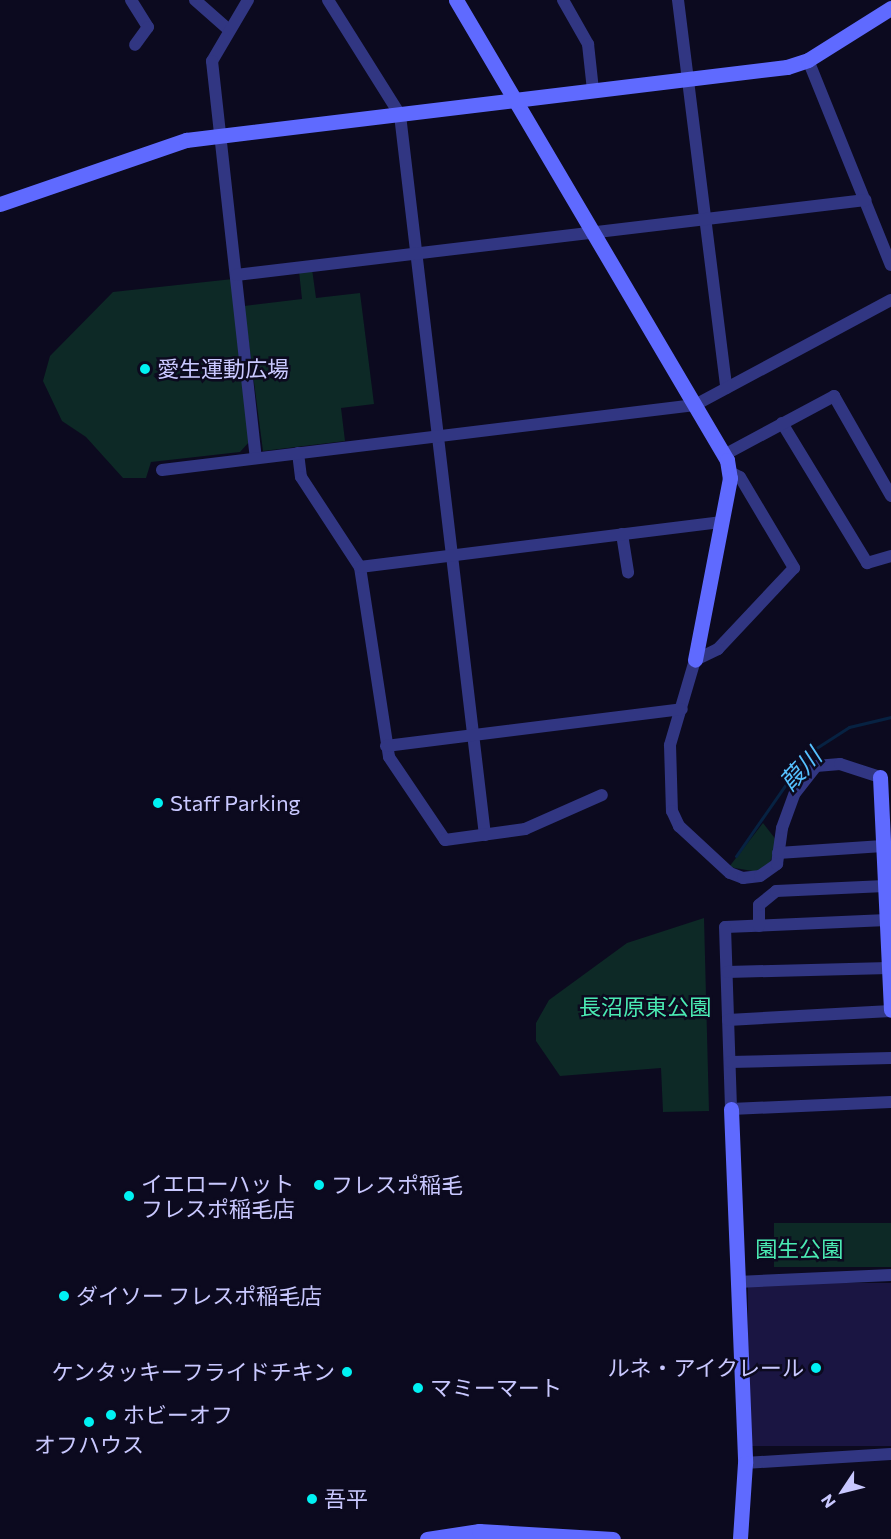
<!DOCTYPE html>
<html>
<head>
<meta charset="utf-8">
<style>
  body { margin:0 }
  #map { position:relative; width:891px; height:1539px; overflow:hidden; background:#0c0a1f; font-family:Commissioner,"Noto Sans JP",sans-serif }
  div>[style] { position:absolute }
  .green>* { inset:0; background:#0d2926; transform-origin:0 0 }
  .stream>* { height:3px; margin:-1.5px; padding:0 1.5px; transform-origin:1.5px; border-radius:1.5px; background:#072242 }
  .building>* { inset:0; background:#1a1542; transform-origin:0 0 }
  .street>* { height:12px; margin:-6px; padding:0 6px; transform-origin:6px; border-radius:6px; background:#313682 }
  .secondary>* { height:15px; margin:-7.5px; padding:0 7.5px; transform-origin:7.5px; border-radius:7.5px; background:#5f6aff }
  .dots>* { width:16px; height:16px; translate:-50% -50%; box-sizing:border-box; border:3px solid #0c0a1f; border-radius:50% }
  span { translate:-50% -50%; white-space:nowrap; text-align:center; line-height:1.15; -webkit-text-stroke:5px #0c0a1f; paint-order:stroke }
  .poi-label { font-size:22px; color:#c9c8ff }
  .left { translate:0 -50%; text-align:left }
  .right { translate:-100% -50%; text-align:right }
  .park-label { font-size:22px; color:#4ae9b2 }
  .water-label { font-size:24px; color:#56c1ff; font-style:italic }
  .north { position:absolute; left:813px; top:1461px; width:60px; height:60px; -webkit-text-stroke:4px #0c0a1f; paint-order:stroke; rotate:235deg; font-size:16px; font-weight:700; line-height:24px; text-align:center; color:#c9c8ff }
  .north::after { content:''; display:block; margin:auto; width:21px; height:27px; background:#c9c8ff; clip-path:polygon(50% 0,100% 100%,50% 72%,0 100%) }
</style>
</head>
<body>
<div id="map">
  <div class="green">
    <i style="clip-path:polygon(312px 269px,316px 298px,360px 293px,374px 404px,341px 408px,345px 441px,263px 451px,244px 306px,302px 299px,299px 271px)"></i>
    <i style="clip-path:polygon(233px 279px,250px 441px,240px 452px,151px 462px,146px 478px,123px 478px,86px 437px,62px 421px,43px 381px,50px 356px,113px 292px)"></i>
    <i style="clip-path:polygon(763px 823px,777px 841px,770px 863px,758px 872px,729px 867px)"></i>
    <i style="clip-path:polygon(704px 918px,709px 1111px,663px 1112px,661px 1068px,560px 1076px,536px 1041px,536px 1023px,549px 1000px,627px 943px)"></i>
    <i style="left:891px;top:1223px;width:44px;height:117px;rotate:90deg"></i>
  </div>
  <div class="stream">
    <i style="left:736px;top:856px;width:124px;rotate:-55.2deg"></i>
    <i style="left:807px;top:754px;width:50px;rotate:-32.7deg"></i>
    <i style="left:849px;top:727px;width:43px;rotate:-13.4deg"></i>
  </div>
  <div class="building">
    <i style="left:891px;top:1283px;width:163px;height:143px;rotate:90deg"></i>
  </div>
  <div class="street">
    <i style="left:131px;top:0;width:32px;rotate:58deg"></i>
    <i style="left:148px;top:27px;width:22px;rotate:126deg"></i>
    <i style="left:195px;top:0;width:45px;rotate:41.4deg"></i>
    <i style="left:248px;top:0;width:71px;rotate:120.5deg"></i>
    <i style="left:212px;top:61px;width:399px;rotate:83.7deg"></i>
    <i style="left:328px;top:0;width:136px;rotate:57.9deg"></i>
    <i style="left:400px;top:115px;width:725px;rotate:83.27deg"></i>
    <i style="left:563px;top:0;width:51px;rotate:60.4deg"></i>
    <i style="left:588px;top:44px;width:46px;rotate:83.8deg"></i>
    <i style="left:678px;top:0;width:391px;rotate:82.9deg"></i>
    <i style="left:808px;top:60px;width:221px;rotate:68deg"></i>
    <i style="left:236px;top:275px;width:634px;rotate:-6.79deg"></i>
    <i style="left:782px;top:423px;width:164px;rotate:58.7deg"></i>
    <i style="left:867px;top:563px;width:25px;rotate:-16deg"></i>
    <i style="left:298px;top:453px;width:24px;rotate:83deg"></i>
    <i style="left:301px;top:477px;width:108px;rotate:56.8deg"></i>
    <i style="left:360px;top:567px;width:192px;rotate:81.3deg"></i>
    <i style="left:389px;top:757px;width:100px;rotate:56deg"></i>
    <i style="left:445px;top:840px;width:81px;rotate:-7.8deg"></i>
    <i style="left:525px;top:829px;width:84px;rotate:-23.8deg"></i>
    <i style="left:724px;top:455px;width:125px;rotate:-28.2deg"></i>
    <i style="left:834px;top:396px;width:115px;rotate:60.3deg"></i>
    <i style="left:162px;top:470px;width:537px;rotate:-6.95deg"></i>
    <i style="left:695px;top:405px;width:222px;rotate:-28.2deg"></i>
    <i style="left:730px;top:472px;width:11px;rotate:27deg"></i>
    <i style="left:740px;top:477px;width:106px;rotate:59.3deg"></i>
    <i style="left:794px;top:568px;width:111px;rotate:133.2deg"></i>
    <i style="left:718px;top:649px;width:25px;rotate:154deg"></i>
    <i style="left:695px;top:660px;width:89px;rotate:106.4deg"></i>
    <i style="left:670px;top:745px;width:66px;rotate:88.3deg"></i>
    <i style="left:672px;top:811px;width:17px;rotate:65deg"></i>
    <i style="left:679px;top:826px;width:69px;rotate:42.7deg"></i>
    <i style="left:730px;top:873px;width:14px;rotate:21deg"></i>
    <i style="left:743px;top:878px;width:17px;rotate:-7deg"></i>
    <i style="left:760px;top:876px;width:21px;rotate:-35deg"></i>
    <i style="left:777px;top:864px;width:36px;rotate:-82deg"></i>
    <i style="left:782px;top:828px;width:37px;rotate:-70deg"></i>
    <i style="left:795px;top:793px;width:34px;rotate:-52deg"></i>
    <i style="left:816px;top:766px;width:24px;rotate:-5deg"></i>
    <i style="left:840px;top:764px;width:42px;rotate:18deg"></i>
    <i style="left:622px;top:534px;width:39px;rotate:81deg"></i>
    <i style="left:360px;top:567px;width:363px;rotate:-7.1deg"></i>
    <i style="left:386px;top:746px;width:298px;rotate:-7.1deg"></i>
    <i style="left:778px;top:853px;width:105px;rotate:-3.8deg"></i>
    <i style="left:887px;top:920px;width:162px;rotate:177.5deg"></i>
    <i style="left:725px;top:927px;width:182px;rotate:88.1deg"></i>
    <i style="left:731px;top:1109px;width:160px;rotate:-2.5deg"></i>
    <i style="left:759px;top:926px;width:21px;rotate:-90deg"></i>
    <i style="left:759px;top:905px;width:22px;rotate:-39deg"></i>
    <i style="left:776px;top:891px;width:109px;rotate:-2.6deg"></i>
    <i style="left:727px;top:972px;width:162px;rotate:-1.4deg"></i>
    <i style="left:728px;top:1020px;width:163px;rotate:-3.2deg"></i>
    <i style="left:730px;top:1062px;width:161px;rotate:-1.4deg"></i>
    <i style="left:737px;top:1282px;width:154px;rotate:-2.6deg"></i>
    <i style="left:745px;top:1463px;width:146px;rotate:-3.5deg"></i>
  </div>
  <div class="secondary">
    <i style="left:456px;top:0;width:534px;rotate:59.5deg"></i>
    <i style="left:727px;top:460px;width:18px;rotate:81deg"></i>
    <i style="left:730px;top:478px;width:185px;rotate:100.9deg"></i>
    <i style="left:0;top:204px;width:197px;rotate:-19deg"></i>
    <i style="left:186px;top:140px;width:605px;rotate:-6.93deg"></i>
    <i style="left:787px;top:67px;width:22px;rotate:-18deg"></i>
    <i style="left:808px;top:60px;width:98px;rotate:-32.1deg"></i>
    <i style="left:880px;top:777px;width:233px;rotate:87.3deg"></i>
    <i style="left:731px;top:1109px;width:354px;rotate:87.7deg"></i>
    <i style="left:745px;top:1463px;width:76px;rotate:93.8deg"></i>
    <i style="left:427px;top:1539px;width:53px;rotate:-8.7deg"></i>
    <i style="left:479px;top:1531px;width:134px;rotate:3.4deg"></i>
  </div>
  <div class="dots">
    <i style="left:145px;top:369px;background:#00f2f3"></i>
    <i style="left:158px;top:803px;background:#00f2f3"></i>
    <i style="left:319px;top:1185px;background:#00f2f3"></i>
    <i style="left:129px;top:1196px;background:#00f2f3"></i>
    <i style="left:64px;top:1296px;background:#00f2f3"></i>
    <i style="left:816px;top:1368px;background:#00f2f3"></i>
    <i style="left:347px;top:1372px;background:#00f2f3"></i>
    <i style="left:418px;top:1388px;background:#00f2f3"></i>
    <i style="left:111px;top:1415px;background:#00f2f3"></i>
    <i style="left:89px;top:1422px;background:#00f2f3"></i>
    <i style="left:312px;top:1499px;background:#00f2f3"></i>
  </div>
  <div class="poi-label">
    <span class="left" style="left:157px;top:369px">愛生運動広場</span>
    <span class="left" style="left:170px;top:803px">Staff Parking</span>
    <span class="left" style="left:141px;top:1196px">イエローハット<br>フレスポ稲毛店</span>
    <span class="left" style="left:331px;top:1185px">フレスポ稲毛</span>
    <span class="left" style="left:76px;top:1296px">ダイソー フレスポ稲毛店</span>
    <span class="right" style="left:804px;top:1368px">ルネ・アイクレール</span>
    <span class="right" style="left:335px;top:1372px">ケンタッキーフライドチキン</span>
    <span class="left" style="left:430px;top:1388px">マミーマート</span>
    <span class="left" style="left:123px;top:1415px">ホビーオフ</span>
    <span style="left:89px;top:1445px">オフハウス</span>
    <span class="left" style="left:324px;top:1499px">吾平</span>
  </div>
  <div class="park-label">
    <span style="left:645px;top:1007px">長沼原東公園</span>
    <span style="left:799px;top:1249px">園生公園</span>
  </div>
  <div class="water-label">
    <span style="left:800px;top:769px;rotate:-47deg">葭川</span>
  </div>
  <div class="north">N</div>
</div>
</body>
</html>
